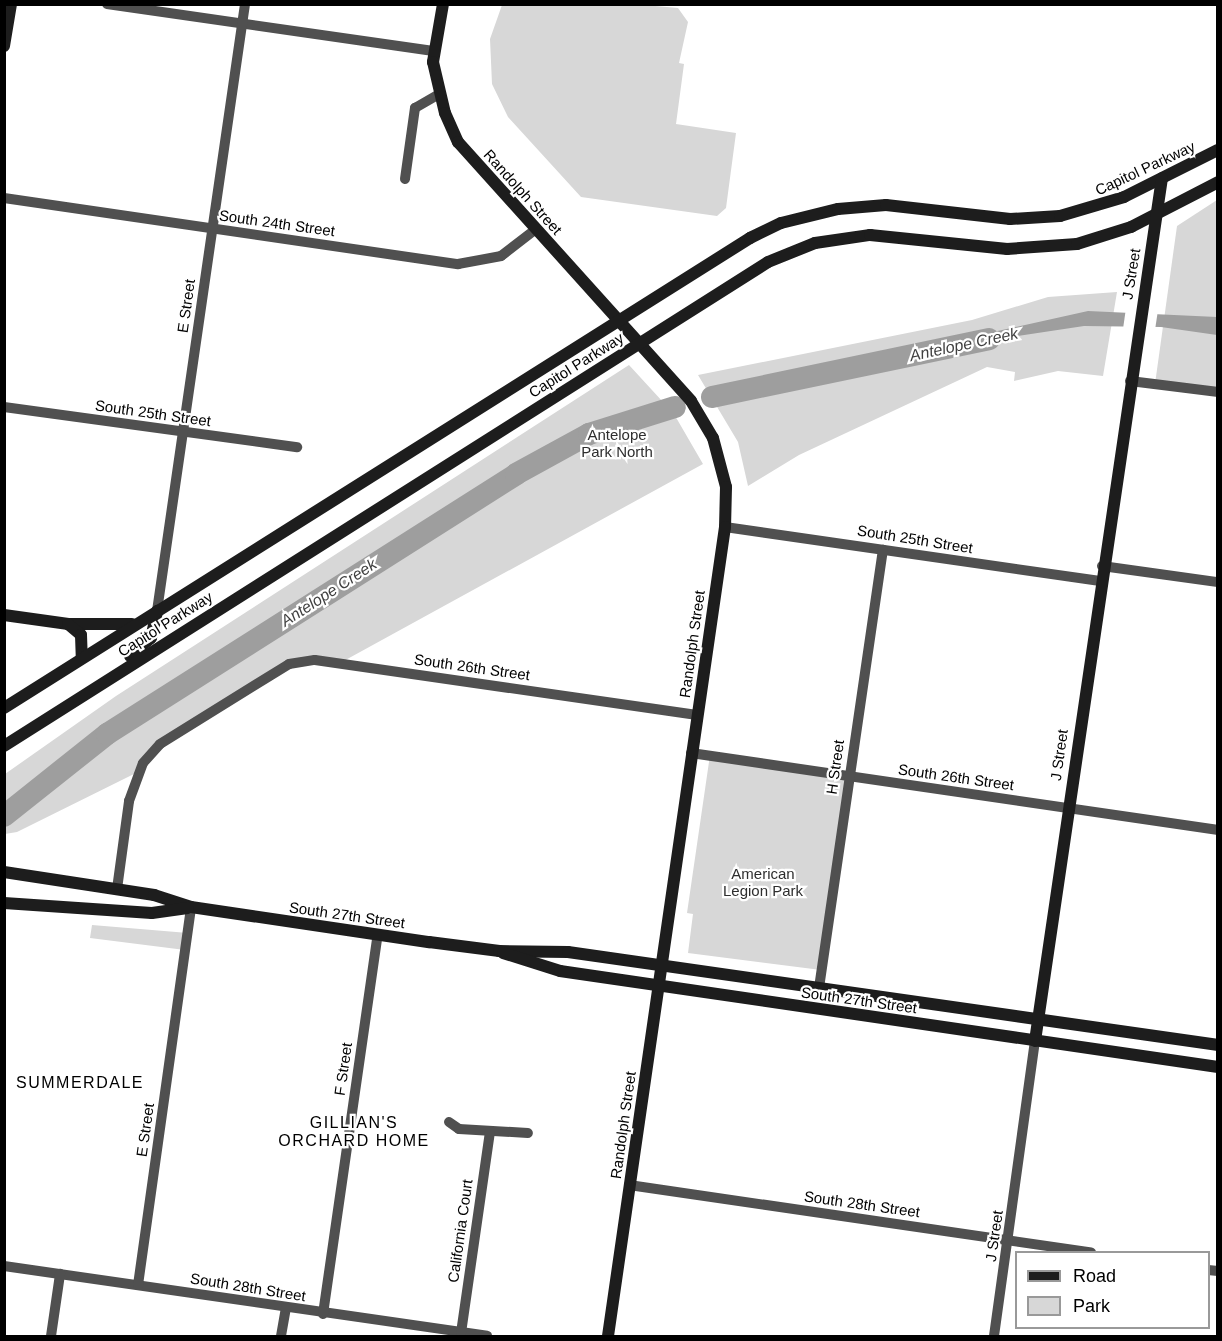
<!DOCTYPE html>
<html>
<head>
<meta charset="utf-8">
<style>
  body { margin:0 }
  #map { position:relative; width:1222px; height:1341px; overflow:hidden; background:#fff; font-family:Helvetica,sans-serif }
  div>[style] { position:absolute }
  .green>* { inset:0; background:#d7d7d7 }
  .water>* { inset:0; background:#9e9e9e }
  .pier>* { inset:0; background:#fff }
  .river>* { height:22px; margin:-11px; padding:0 11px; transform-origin:11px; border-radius:11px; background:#9e9e9e }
  .street>* { height:10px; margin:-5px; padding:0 5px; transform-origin:5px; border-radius:5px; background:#505050 }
  .secondary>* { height:12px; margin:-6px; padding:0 6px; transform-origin:6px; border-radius:6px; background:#1d1d1d }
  span { translate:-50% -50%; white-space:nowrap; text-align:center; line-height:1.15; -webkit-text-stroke:4.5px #fff; paint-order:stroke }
  .street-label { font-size:15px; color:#000 }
  .park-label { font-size:15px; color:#2e2e2e }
  .water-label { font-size:16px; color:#3f3f3f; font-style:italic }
  .neighbourhood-label { font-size:16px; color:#000; letter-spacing:1.5px }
  .frame { position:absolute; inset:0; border:6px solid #000; pointer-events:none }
  .legend { position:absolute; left:1015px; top:1251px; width:195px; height:78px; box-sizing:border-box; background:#fff; border:2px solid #999; margin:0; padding:8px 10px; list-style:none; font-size:18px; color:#000 }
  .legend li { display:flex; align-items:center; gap:12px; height:30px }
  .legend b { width:30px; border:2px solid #999 }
</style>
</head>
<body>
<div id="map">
  <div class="green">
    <i style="clip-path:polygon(644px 5px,678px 8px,688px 22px,679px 63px,684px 64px,676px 124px,736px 133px,726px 208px,717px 216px,581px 197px,508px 117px,492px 84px,490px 39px,502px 5px)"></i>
    <i style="clip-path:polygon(1217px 200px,1217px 392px,1155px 384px,1177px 226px)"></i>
    <i style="clip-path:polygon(1117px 292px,1103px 376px,1058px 371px,1014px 381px,1015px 372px,987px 367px,799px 455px,748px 486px,738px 442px,698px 375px,972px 320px,1048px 297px)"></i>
    <i style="clip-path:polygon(629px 365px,674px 414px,703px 464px,340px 663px,298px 662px,160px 744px,138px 772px,17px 832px,5px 834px,5px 774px,116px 696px)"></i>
    <i style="clip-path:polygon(710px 755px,849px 777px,821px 970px,688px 953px,693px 914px,687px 913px)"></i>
    <i style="clip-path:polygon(92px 925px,188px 933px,185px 950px,90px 938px)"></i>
  </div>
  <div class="water">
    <i style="clip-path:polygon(1088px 311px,1217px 317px,1217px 335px,1161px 327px,1084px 326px,959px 345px,993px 332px)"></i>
  </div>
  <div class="pier">
    <i style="clip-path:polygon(1126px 308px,1158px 310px,1155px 330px,1123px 329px)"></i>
  </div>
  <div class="river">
    <i style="left:712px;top:397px;width:283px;rotate:-11.8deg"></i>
    <i style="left:4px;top:816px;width:132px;rotate:-38.5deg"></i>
    <i style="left:107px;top:734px;width:485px;rotate:-32.4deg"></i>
    <i style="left:516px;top:474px;width:83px;rotate:-28.7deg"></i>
    <i style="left:589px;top:434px;width:90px;rotate:-17.4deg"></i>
  </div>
  <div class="street">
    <i style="left:107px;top:4px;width:328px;rotate:8.2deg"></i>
    <i style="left:405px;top:179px;width:72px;rotate:-82deg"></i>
    <i style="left:415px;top:108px;width:28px;rotate:-30deg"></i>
    <i style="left:4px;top:198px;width:459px;rotate:8.3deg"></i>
    <i style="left:458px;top:264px;width:44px;rotate:-10.5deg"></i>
    <i style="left:501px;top:256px;width:44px;rotate:-37.6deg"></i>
    <i style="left:1130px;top:381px;width:89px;rotate:7.1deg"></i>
    <i style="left:4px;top:407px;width:296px;rotate:7.8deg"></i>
    <i style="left:725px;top:527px;width:379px;rotate:8.2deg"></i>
    <i style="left:1102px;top:566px;width:117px;rotate:7.9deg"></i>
    <i style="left:157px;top:611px;width:613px;rotate:-81.75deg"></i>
    <i style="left:691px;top:753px;width:533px;rotate:8.31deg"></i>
    <i style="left:117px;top:889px;width:89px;rotate:-82.2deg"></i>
    <i style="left:129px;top:801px;width:40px;rotate:-69.8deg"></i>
    <i style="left:143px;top:763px;width:25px;rotate:-48deg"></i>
    <i style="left:160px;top:744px;width:152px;rotate:-31.8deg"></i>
    <i style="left:289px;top:664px;width:26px;rotate:-9deg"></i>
    <i style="left:315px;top:660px;width:386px;rotate:8.2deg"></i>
    <i style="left:819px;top:988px;width:443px;rotate:-81.7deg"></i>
    <i style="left:449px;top:1122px;width:12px;rotate:35deg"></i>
    <i style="left:459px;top:1129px;width:69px;rotate:3.3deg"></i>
    <i style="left:629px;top:1185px;width:467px;rotate:8.3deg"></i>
    <i style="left:4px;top:1266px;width:488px;rotate:8.2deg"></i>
    <i style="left:1208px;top:1270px;width:10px;rotate:6deg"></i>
    <i style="left:138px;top:1285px;width:382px;rotate:-82deg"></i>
    <i style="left:323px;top:1314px;width:384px;rotate:-81.8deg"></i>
    <i style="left:461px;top:1333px;width:203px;rotate:-81.8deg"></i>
    <i style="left:51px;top:1336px;width:63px;rotate:-81.7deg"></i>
    <i style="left:281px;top:1336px;width:29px;rotate:-80deg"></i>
    <i style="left:994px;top:1336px;width:298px;rotate:-82.1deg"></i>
  </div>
  <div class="secondary">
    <i style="left:443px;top:4px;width:59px;rotate:99.8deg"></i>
    <i style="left:433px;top:62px;width:52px;rotate:76.8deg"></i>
    <i style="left:445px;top:113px;width:32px;rotate:66deg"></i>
    <i style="left:458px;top:142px;width:348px;rotate:48deg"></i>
    <i style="left:691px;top:401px;width:43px;rotate:59.3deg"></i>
    <i style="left:713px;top:438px;width:51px;rotate:75.1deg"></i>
    <i style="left:726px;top:487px;width:40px;rotate:91.4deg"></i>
    <i style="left:725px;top:527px;width:817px;rotate:98.23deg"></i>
    <i style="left:4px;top:46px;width:43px;rotate:-80.5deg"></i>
    <i style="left:4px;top:615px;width:65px;rotate:8deg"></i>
    <i style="left:68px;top:624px;width:64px"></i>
    <i style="left:68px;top:624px;width:17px;rotate:40deg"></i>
    <i style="left:81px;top:635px;width:23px;rotate:88deg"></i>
    <i style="left:130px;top:656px;width:28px;rotate:-41deg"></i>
    <i style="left:151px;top:638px;width:28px;rotate:-77deg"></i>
    <i style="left:4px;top:708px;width:882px;rotate:-32.21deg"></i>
    <i style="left:750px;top:238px;width:34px;rotate:-26deg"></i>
    <i style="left:781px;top:223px;width:59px;rotate:-13.8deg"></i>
    <i style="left:838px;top:209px;width:48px;rotate:-4.8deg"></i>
    <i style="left:886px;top:205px;width:125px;rotate:6.4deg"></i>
    <i style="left:1010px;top:219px;width:50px;rotate:-3.4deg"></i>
    <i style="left:1060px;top:216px;width:67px;rotate:-16.5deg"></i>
    <i style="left:1124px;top:197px;width:105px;rotate:-26.6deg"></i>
    <i style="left:4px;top:746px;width:904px;rotate:-32.35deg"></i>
    <i style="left:768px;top:262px;width:51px;rotate:-22deg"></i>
    <i style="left:815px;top:243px;width:56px;rotate:-8.3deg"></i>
    <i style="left:870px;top:235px;width:138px;rotate:5.8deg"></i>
    <i style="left:1007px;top:249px;width:70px;rotate:-4.1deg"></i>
    <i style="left:1077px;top:244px;width:57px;rotate:-17.5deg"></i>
    <i style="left:1131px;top:227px;width:98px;rotate:-27.3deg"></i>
    <i style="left:4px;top:872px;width:152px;rotate:8.7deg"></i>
    <i style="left:154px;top:895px;width:39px;rotate:18deg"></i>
    <i style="left:191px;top:907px;width:241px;rotate:8.4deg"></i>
    <i style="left:429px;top:942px;width:71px;rotate:7.3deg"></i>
    <i style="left:499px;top:951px;width:69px;rotate:0.8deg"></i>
    <i style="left:568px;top:952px;width:657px;rotate:8.14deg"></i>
    <i style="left:4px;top:903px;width:148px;rotate:3.9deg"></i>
    <i style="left:152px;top:913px;width:36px;rotate:-8deg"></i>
    <i style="left:503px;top:953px;width:60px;rotate:17.5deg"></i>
    <i style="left:560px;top:971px;width:665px;rotate:8.3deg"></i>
    <i style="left:1035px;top:1041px;width:872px;rotate:-81.63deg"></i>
  </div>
  <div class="street-label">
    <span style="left:1145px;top:168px;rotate:-25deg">Capitol Parkway</span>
    <span style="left:523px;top:192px;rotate:48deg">Randolph Street</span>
    <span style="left:277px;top:223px;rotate:8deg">South 24th Street</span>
    <span style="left:1131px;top:274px;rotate:-81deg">J Street</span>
    <span style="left:186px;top:306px;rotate:-82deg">E Street</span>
    <span style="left:576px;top:365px;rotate:-32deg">Capitol Parkway</span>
    <span style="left:153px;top:413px;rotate:8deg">South 25th Street</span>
    <span style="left:915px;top:539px;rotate:9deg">South 25th Street</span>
    <span style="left:165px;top:624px;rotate:-32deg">Capitol Parkway</span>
    <span style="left:692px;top:644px;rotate:-82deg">Randolph Street</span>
    <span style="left:472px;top:667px;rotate:8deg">South 26th Street</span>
    <span style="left:1059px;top:755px;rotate:-82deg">J Street</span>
    <span style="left:835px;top:767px;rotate:-82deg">H Street</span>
    <span style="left:956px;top:777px;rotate:8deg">South 26th Street</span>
    <span style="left:347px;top:915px;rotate:8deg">South 27th Street</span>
    <span style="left:859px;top:1000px;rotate:8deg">South 27th Street</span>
    <span style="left:343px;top:1069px;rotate:-82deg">F Street</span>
    <span style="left:623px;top:1125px;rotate:-82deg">Randolph Street</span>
    <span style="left:145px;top:1130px;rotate:-82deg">E Street</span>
    <span style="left:862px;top:1204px;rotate:8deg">South 28th Street</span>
    <span style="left:460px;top:1231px;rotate:-82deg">California Court</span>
    <span style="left:994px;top:1236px;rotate:-82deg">J Street</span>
    <span style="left:248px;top:1287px;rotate:9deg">South 28th Street</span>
  </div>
  <div class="park-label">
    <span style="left:617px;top:443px">Antelope<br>Park North</span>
    <span style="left:763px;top:882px">American<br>Legion Park</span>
  </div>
  <div class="water-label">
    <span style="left:964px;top:345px;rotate:-12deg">Antelope Creek</span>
    <span style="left:329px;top:593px;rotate:-33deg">Antelope Creek</span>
  </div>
  <div class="neighbourhood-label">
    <span style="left:80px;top:1083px">SUMMERDALE</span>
    <span style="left:354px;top:1132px">GILLIAN'S<br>ORCHARD HOME</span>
  </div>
  <div class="frame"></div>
  <ul class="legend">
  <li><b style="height:8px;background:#1d1d1d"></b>Road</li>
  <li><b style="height:16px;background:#d7d7d7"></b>Park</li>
  </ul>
</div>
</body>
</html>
